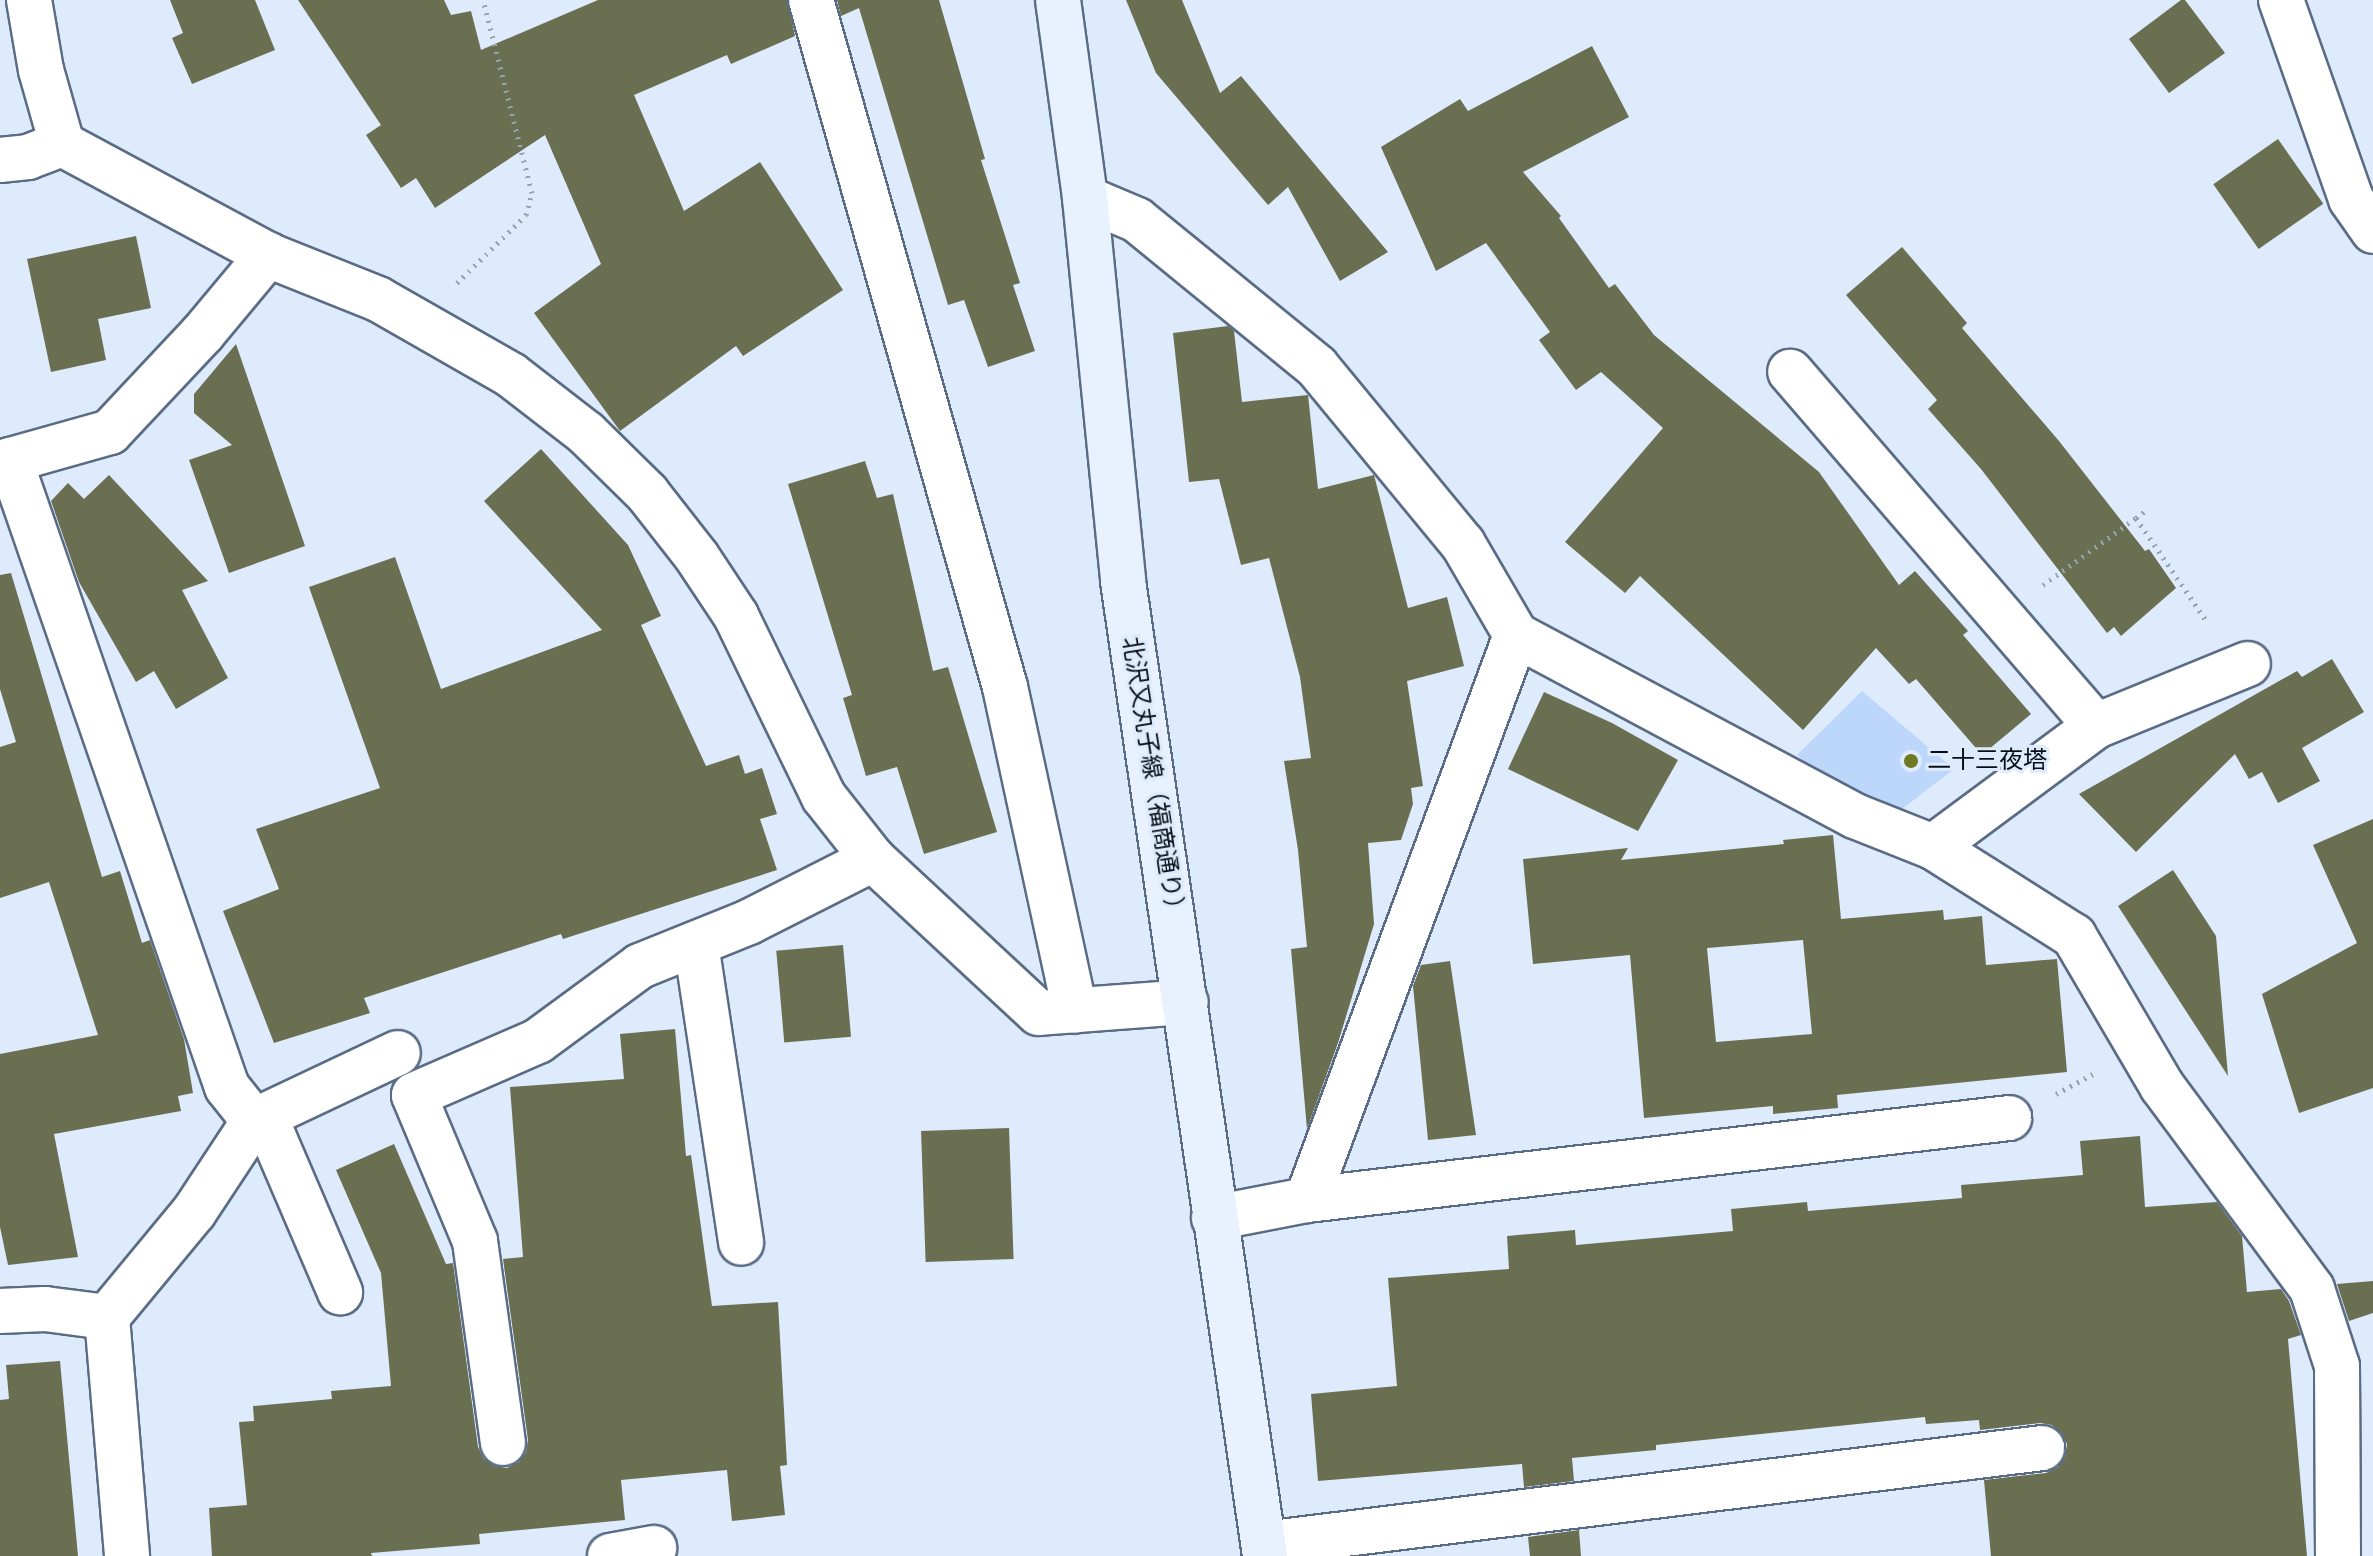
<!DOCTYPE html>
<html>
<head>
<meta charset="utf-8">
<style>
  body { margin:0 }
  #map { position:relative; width:2373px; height:1556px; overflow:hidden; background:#deebfc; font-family:"Roboto Serif","Noto Sans JP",serif }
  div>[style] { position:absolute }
  .green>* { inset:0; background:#bdd7fb }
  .building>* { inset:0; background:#6a6f51; transform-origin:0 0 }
  .path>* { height:5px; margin-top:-2.5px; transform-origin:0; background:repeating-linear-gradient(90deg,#98a3b1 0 2px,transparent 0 8px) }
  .roads { filter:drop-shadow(2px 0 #5a6c85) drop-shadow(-2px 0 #5a6c85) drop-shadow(0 2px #5a6c85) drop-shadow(0 -2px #5a6c85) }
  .street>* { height:44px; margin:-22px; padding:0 22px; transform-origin:22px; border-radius:22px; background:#fff }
  .secondary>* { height:44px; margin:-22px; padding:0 22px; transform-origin:22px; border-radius:22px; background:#e8f2fe }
  .dots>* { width:22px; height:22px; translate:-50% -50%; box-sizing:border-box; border:4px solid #deebfc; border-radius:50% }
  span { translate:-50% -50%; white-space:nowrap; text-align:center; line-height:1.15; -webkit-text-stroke:6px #deebfc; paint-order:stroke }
  .poi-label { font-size:24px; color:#060d16 }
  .left { translate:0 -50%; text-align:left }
  .street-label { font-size:24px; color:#060d16 }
</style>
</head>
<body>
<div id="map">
  <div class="green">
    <i style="clip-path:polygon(1862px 691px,1954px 769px,1897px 813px,1838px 792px,1797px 755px)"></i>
  </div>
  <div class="building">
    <i style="clip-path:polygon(170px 0,255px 0,275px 50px,192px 84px,172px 38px,183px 33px)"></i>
    <i style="clip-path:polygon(298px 0,444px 0,451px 15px,471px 11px,481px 50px,598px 0,787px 0,795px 36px,731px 64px,727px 55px,634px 95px,684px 211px,760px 162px,843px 290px,743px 356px,736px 346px,620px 431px,534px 313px,601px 264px,545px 135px,435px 208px,416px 178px,401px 188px,366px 135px,381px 125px)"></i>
    <i style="clip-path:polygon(837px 0,939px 0,985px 159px,981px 160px,1020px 283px,1013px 285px,1035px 351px,988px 367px,964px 300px,948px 305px,859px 8px,841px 16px)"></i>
    <i style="clip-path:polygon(1126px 0,1182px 0,1220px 93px,1241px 76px,1388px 252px,1340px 281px,1288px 187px,1268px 205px,1156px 73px)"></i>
    <i style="clip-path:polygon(2181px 0,2185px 0,2225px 53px,2169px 93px,2129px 39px)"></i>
    <i style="clip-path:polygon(1592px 46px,1629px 117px,1523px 172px,1561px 216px,1559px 218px,1609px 288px,1615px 284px,1654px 335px,1819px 472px,1899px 585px,1915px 571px,1968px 631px,1963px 635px,2031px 714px,1982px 755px,1916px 679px,1909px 684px,1876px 648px,1803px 730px,1640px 576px,1625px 593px,1565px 542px,1663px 428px,1601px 372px,1576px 390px,1539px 340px,1550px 332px,1486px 243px,1436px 271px,1381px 147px,1460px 99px,1468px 111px)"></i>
    <i style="left:2278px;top:139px;width:79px;height:79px;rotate:55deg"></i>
    <i style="clip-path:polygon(136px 236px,151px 308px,98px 319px,106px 360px,51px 372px,27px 259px)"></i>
    <i style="clip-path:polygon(1902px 247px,1967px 323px,1962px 328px,2059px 441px,2145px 551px,2149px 549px,2176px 588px,2121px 636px,2114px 627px,2107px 633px,1981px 469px,1928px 409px,1937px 400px,1846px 295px)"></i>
    <i style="clip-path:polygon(1228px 326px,1234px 331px,1242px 402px,1308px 395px,1318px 489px,1374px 475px,1408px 608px,1447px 597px,1464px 666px,1407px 681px,1423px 786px,1411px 788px,1413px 804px,1401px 840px,1368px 843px,1374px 924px,1338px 1043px,1307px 1129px,1291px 949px,1307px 947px,1298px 850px,1284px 761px,1311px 758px,1300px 677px,1269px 558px,1241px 565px,1219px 479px,1189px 482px,1173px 333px)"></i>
    <i style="clip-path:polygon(236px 344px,305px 546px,229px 573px,189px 460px,232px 445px,194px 413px,194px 394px)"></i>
    <i style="clip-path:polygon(541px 449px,628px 545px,661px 616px,641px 625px,706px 766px,739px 755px,745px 774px,762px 768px,777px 814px,760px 819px,777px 870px,563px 939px,561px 934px,364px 998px,370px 1013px,274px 1043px,223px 911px,279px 889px,256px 829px,380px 788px,309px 587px,395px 557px,441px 689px,602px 630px,484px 501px)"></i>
    <i style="clip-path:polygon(865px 461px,877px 498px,893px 494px,933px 671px,948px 667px,997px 832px,924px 854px,897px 767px,866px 776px,843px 698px,852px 695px,788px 484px)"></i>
    <i style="clip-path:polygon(109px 475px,208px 581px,182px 590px,228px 678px,176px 709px,154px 671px,136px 682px,79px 582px,51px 501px,68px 483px,84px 499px)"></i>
    <i style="clip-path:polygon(11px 573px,102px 877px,120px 871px,142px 943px,150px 940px,184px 1039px,193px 1093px,178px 1096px,181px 1111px,54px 1134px,78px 1257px,8px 1265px,0 1227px,0 1054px,98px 1035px,49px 882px,0 898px,0 747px,16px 742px,0 689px,0 575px)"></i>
    <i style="clip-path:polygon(2332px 659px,2364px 712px,2302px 748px,2320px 781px,2278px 803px,2262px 772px,2249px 779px,2235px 754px,2136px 852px,2079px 794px,2297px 671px,2302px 677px)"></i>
    <i style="clip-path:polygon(1544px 692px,1612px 723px,1678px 760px,1638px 831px,1508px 769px)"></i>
    <i style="clip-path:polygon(2373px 819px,2373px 1088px,2299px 1113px,2262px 994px,2357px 943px,2313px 845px)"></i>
    <i style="clip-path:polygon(evenodd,1833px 835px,1841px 919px,1943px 910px,1944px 920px,1982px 916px,1986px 965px,2057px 959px,2067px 1072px,1837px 1095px,1838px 1108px,1773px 1114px,1773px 1106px,1644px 1118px,1630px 955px,1533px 964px,1523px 859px,1628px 848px,1621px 860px,1784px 844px,1783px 840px,1833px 835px,1803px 940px,1812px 1034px,1716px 1042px,1707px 948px,1803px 940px)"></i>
    <i style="clip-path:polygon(2173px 870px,2216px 936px,2228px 1076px,2118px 906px)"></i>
    <i style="left:843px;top:945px;width:92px;height:67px;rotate:85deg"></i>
    <i style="clip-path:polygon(1450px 961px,1476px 1135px,1428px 1140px,1413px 986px,1421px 965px)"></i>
    <i style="clip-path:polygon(675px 1029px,686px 1156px,691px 1155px,712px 1306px,778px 1302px,787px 1465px,780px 1466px,785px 1515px,732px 1521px,727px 1470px,621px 1480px,625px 1520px,479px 1534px,480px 1544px,371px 1553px,372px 1556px,212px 1556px,209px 1508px,247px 1505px,239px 1422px,254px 1421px,253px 1406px,332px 1399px,331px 1391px,391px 1386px,381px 1273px,336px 1170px,394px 1144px,446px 1264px,453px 1263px,478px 1447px,484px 1459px,494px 1466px,507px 1468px,519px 1462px,526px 1452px,528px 1440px,503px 1259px,523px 1257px,510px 1087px,624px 1079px,620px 1034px)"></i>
    <i style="left:1009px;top:1128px;width:131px;height:88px;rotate:88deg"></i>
    <i style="clip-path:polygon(2140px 1136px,2145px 1207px,2217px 1202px,2242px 1236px,2247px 1292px,2281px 1289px,2289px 1301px,2301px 1335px,2288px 1339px,2307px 1556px,1991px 1556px,1984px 1480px,2046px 1473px,2058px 1467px,2065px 1457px,2067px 1444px,2062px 1434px,2052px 1425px,2040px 1423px,1980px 1430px,1979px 1420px,1926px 1424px,1925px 1417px,1656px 1445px,1656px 1450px,1572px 1458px,1574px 1481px,1524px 1487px,1522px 1464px,1318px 1481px,1311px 1394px,1397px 1386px,1388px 1278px,1509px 1269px,1507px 1236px,1575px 1230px,1576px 1245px,1733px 1231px,1731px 1209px,1807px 1202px,1808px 1211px,1962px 1198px,1961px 1185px,2083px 1175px,2080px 1141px)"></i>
    <i style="clip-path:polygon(2373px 1281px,2373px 1313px,2349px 1321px,2337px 1284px)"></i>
    <i style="clip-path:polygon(60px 1361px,78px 1556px,0 1556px,0 1400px,9px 1399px,6px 1365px)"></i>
    <i style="clip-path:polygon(1579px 1530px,1581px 1556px,1530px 1556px,1528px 1537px)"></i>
  </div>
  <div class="path">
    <i style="left:457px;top:283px;width:97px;rotate:-44.6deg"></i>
    <i style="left:526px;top:215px;width:23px;rotate:-75deg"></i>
    <i style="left:532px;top:193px;width:199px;rotate:-104.2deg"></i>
    <i style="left:2136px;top:518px;width:11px;rotate:-38deg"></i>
    <i style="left:2043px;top:585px;width:115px;rotate:-35.8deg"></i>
    <i style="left:2136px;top:518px;width:127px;rotate:55.6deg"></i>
    <i style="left:2056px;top:1094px;width:42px;rotate:-28.4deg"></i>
  </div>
  <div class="roads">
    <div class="street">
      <i style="left:29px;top:0;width:71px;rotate:80.3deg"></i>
      <i style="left:41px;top:70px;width:77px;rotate:74.2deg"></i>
      <i style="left:62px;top:144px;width:234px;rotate:28.3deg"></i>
      <i style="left:268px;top:255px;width:118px;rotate:21.8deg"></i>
      <i style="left:378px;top:299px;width:153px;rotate:29.7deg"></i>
      <i style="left:511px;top:375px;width:95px;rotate:37.7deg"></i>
      <i style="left:586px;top:433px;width:86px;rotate:44.5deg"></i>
      <i style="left:647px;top:493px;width:81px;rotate:52deg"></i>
      <i style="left:697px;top:557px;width:71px;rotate:56.5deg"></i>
      <i style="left:736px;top:616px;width:201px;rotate:64.1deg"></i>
      <i style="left:824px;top:797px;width:79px;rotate:51.7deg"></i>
      <i style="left:873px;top:859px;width:226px;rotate:42.9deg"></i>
      <i style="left:1039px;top:1013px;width:147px;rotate:-4.3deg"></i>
      <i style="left:811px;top:0;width:714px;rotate:74.23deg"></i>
      <i style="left:1005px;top:687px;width:331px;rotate:77.8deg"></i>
      <i style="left:2281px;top:0;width:211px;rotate:70.6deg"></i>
      <i style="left:2351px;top:199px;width:39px;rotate:55deg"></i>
      <i style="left:0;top:160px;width:28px;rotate:-6deg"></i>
      <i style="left:28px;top:157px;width:36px;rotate:-21deg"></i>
      <i style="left:1085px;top:198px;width:56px;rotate:22.9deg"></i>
      <i style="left:1137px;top:220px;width:232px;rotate:39.2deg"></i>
      <i style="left:1317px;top:367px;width:229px;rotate:50.5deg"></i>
      <i style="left:1463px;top:544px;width:105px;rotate:59.8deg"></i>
      <i style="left:1516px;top:635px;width:384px;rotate:28.1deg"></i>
      <i style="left:1855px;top:816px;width:84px;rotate:21.7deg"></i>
      <i style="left:1933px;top:847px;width:203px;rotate:-36.6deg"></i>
      <i style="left:2096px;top:726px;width:468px;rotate:-130.8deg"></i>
      <i style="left:10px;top:460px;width:663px;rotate:70.91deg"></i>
      <i style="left:227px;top:1087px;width:43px;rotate:51.5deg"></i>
      <i style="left:254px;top:1121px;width:26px;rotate:40deg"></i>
      <i style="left:274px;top:1138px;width:168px;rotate:66.8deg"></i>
      <i style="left:0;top:463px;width:114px;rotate:-15.7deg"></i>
      <i style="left:110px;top:432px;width:136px;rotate:-46.8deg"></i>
      <i style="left:203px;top:333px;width:102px;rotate:-50.2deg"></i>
      <i style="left:2096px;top:726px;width:164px;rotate:-22.2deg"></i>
      <i style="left:1933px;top:847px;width:167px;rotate:32.3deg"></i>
      <i style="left:2074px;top:936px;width:174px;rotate:59.6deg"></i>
      <i style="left:2162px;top:1086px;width:252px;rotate:53.5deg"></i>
      <i style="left:2312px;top:1289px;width:81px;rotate:72deg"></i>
      <i style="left:2337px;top:1366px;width:190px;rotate:89.7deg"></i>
      <i style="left:696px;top:944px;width:302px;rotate:81.4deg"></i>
      <i style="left:1307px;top:1200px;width:602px;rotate:-69.7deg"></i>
      <i style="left:1214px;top:1218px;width:95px;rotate:-11deg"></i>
      <i style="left:1307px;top:1200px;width:707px;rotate:-6.66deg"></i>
      <i style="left:0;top:1311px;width:45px;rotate:-2.5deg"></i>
      <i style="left:45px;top:1309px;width:63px;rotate:7.4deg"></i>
      <i style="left:107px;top:1317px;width:240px;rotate:85.2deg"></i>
      <i style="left:107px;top:1317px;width:136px;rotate:-50.4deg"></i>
      <i style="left:194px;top:1212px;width:109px;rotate:-56.6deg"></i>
      <i style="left:254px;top:1121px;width:159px;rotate:-25.3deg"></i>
      <i style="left:503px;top:1443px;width:204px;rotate:-97.9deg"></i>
      <i style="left:475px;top:1241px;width:158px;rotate:-112.7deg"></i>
      <i style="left:414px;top:1095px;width:135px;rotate:-23.5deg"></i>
      <i style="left:538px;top:1041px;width:127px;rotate:-36.3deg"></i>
      <i style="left:640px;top:966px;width:118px;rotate:-22deg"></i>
      <i style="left:749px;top:922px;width:139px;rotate:-26.9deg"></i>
      <i style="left:1264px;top:1544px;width:784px;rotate:-7.03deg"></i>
      <i style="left:610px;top:1556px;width:45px;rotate:-10.3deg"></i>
    </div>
    <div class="secondary">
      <i style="left:1058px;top:0;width:200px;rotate:82.2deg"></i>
      <i style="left:1085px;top:198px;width:385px;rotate:84.3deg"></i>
      <i style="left:1123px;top:581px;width:985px;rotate:81.71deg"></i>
    </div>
  </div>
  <div class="dots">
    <i style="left:1911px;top:761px;background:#6f7924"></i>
  </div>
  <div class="poi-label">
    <span class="left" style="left:1927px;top:761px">二十三夜塔</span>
  </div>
  <div class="street-label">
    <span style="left:1153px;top:779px;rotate:81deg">北沢又丸子線（福商通り）</span>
  </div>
</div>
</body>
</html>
